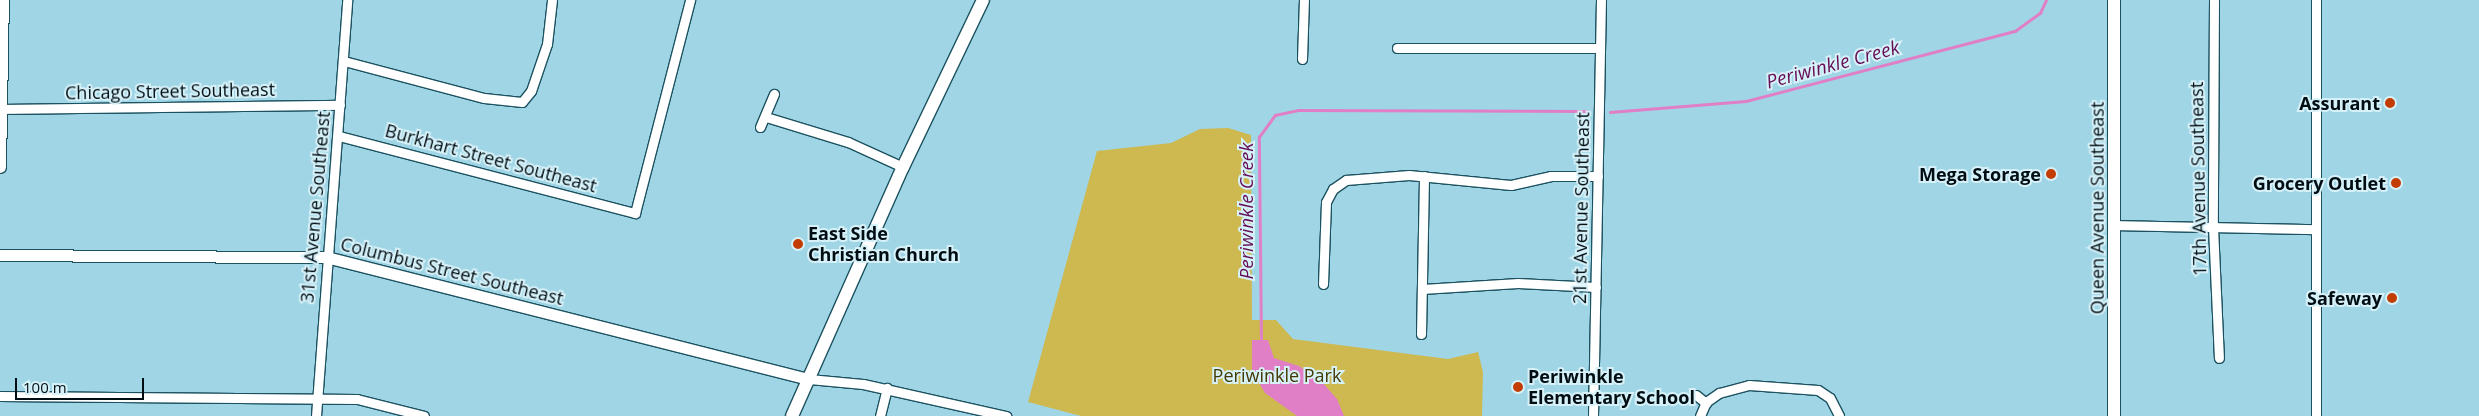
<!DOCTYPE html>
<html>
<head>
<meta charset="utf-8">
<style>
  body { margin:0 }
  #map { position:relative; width:2479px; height:416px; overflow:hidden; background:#9fd5e5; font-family:"Open Sans",sans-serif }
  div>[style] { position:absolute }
  .green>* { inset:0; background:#ceb951 }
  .water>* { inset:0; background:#e07fc6 }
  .stream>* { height:2.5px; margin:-1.25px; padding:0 1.25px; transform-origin:1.25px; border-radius:1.25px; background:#e07fc6 }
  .roads { filter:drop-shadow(1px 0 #1c5260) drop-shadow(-1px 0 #1c5260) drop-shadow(0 1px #1c5260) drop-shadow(0 -1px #1c5260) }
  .minor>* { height:9px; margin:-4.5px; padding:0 4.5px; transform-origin:4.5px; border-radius:4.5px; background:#fff }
  .tertiary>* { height:11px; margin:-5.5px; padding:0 5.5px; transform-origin:5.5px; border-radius:5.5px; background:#fff }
  .secondary>* { height:12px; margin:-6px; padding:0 6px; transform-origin:6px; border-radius:6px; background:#fff }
  .dots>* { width:14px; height:14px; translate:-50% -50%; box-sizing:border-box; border:2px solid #d7f1f9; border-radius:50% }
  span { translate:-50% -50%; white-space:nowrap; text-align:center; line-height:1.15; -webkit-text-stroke:4px #d7f1f9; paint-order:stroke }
  .street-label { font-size:18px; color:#000e14 }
  .poi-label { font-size:18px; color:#000e14; font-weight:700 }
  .right { translate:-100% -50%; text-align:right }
  .left { translate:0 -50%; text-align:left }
  .park-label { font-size:18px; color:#433900 }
  .water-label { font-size:19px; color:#660e55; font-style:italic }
  .scale { position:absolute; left:15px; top:378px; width:129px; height:22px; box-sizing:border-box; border:2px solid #000e14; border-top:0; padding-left:6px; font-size:15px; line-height:18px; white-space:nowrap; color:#000e14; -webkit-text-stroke:4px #d7f1f9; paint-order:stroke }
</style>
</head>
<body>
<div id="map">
  <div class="green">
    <i style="clip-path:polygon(1228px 128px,1251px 135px,1252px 320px,1276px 320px,1293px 339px,1448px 359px,1478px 352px,1483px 372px,1482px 416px,1081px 416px,1028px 402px,1097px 151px,1171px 143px,1200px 129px)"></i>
  </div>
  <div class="water">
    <i style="clip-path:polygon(1252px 340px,1268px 340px,1274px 358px,1299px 366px,1321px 381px,1337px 399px,1344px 416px,1297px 416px,1265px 393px,1252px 371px)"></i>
  </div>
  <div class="stream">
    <i style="left:1610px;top:112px;width:136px;rotate:-4.6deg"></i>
    <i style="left:1746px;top:101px;width:278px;rotate:-14.6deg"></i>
    <i style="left:2015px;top:31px;width:31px;rotate:-36deg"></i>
    <i style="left:2040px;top:13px;width:14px;rotate:-65deg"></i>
    <i style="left:1261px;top:343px;width:206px;rotate:-90.6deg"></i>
    <i style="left:1259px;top:137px;width:27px;rotate:-54deg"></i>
    <i style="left:1275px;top:115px;width:24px;rotate:-12deg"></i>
    <i style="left:1298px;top:110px;width:289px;rotate:0.2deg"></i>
  </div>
  <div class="roads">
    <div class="minor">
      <i style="left:2214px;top:0;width:227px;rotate:90.3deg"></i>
      <i style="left:2213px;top:227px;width:131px;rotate:87.4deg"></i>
      <i style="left:2316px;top:0;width:416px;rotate:90deg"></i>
      <i style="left:1397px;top:48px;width:203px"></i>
      <i style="left:1302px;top:59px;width:59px;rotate:-88.1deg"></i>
      <i style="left:344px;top:61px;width:145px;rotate:14.8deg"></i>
      <i style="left:484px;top:98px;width:38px;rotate:6deg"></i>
      <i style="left:522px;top:102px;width:14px;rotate:-51deg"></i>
      <i style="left:531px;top:91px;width:50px;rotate:-71.2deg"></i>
      <i style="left:547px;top:44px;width:44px;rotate:-83.5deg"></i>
      <i style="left:0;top:109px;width:340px;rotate:-0.7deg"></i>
      <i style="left:766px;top:117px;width:86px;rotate:17deg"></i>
      <i style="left:848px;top:142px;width:60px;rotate:24.4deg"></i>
      <i style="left:760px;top:127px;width:36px;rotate:-67deg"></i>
      <i style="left:339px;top:136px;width:306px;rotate:14.6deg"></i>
      <i style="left:635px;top:213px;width:220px;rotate:-75.5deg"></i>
      <i style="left:2116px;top:225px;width:197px;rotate:1.2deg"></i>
      <i style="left:1323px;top:284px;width:82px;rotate:-87.9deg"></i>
      <i style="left:1326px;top:202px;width:15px;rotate:-62deg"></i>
      <i style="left:1333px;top:189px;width:16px;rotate:-35deg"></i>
      <i style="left:1346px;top:180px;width:63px;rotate:-4.5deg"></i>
      <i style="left:1409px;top:175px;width:102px;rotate:5.6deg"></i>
      <i style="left:1511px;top:185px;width:41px;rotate:-12.7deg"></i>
      <i style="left:1551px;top:176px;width:47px"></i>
      <i style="left:1422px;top:289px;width:96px;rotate:-3.6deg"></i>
      <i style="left:1518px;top:283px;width:78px;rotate:2.9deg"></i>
      <i style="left:1421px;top:334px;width:158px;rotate:-88.9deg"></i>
      <i style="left:809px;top:379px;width:54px;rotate:5.3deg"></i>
      <i style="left:863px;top:384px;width:147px;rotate:12.6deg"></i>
      <i style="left:1696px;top:395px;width:13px;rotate:39deg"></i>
      <i style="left:0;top:396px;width:357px;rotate:0.5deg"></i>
      <i style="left:357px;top:399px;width:69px;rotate:14.2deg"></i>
      <i style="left:316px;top:416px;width:417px;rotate:-85.7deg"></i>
      <i style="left:880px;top:416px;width:29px;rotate:-76deg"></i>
      <i style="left:1593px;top:416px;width:416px;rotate:-88.9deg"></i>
      <i style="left:1700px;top:416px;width:15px;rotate:-67deg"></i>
      <i style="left:1706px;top:402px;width:16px;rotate:-35deg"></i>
      <i style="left:1719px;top:393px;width:31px;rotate:-15deg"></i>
      <i style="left:1749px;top:385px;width:69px;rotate:4.1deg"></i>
      <i style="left:1818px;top:390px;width:14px;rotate:34deg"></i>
      <i style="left:1830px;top:398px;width:20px;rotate:63deg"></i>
    </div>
    <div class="tertiary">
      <i style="left:0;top:255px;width:326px;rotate:0.4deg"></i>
      <i style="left:326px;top:257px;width:498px;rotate:14.2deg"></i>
    </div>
    <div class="secondary">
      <i style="left:0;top:167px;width:167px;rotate:-89deg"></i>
      <i style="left:792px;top:416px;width:273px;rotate:-66deg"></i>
      <i style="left:903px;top:167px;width:185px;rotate:-64.4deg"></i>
      <i style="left:2114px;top:416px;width:416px;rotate:-90deg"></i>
    </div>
  </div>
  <div class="dots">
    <i style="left:2390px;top:103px;background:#c33c02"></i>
    <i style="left:2051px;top:174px;background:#c33c02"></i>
    <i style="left:2396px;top:183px;background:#c33c02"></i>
    <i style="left:798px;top:244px;background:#c33c02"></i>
    <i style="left:2392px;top:298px;background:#c33c02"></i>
    <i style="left:1518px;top:387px;background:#c33c02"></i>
  </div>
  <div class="street-label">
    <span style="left:170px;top:91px;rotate:-1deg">Chicago Street Southeast</span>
    <span style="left:491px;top:158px;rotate:15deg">Burkhart Street Southeast</span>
    <span style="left:2198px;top:179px;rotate:-91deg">17th Avenue Southeast</span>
    <span style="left:315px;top:207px;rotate:-85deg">31st Avenue Southeast</span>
    <span style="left:1581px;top:208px;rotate:-89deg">21st Avenue Southeast</span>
    <span style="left:2097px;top:208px;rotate:-90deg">Queen Avenue Southeast</span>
    <span style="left:452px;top:271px;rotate:14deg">Columbus Street Southeast</span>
  </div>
  <div class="poi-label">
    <span class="right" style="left:2380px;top:103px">Assurant</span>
    <span class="right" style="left:2041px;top:174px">Mega Storage</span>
    <span class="right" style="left:2386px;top:183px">Grocery Outlet</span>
    <span class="left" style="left:808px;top:244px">East Side<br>Christian Church</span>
    <span class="right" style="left:2382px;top:298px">Safeway</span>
    <span class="left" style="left:1528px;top:387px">Periwinkle<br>Elementary School</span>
  </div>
  <div class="park-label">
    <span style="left:1277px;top:375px">Periwinkle Park</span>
  </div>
  <div class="water-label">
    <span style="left:1833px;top:65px;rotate:-15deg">Periwinkle Creek</span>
    <span style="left:1247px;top:211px;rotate:-90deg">Periwinkle Creek</span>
  </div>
  <div class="scale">100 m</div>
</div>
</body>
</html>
